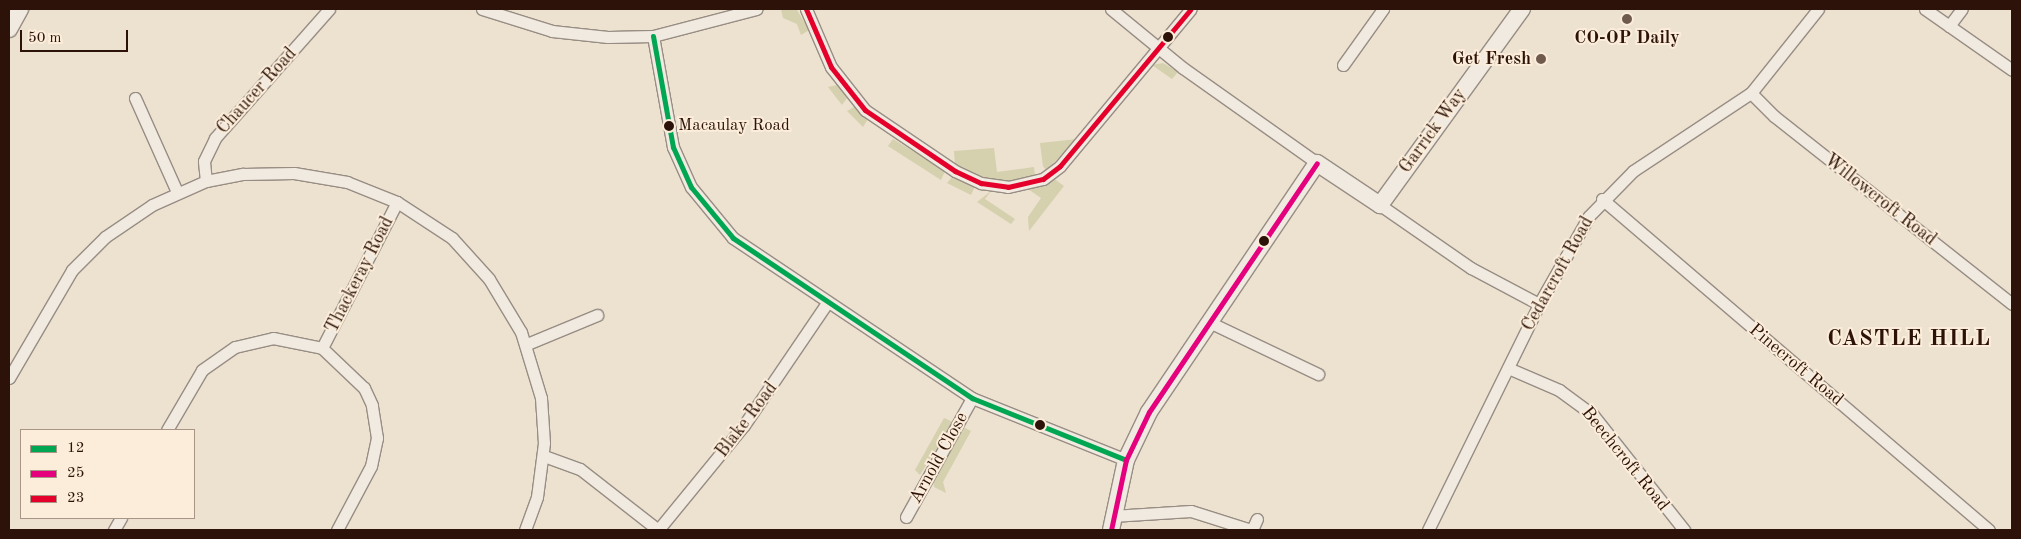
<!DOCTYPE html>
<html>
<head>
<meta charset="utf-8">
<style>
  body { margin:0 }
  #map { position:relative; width:2021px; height:539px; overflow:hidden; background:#ede1d0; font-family:"Old Standard TT",serif }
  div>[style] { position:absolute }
  .green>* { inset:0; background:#d5d0ad }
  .roads { filter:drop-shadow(1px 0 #988d83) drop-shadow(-1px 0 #988d83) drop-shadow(0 1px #988d83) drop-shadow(0 -1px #988d83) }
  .street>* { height:11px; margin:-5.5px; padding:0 5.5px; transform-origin:5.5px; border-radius:5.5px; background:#f0eae1 }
  .secondary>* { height:16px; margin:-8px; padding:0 8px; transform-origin:8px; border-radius:8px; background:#f0eae1 }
  .bus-1>* { height:5px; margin:-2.5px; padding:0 2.5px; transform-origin:2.5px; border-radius:2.5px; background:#00a651 }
  .bus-2>* { height:5px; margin:-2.5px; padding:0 2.5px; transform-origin:2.5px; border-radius:2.5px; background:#e5007d }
  .bus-3>* { height:5px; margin:-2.5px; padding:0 2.5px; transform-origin:2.5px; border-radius:2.5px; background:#e4002b }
  .dots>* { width:14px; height:14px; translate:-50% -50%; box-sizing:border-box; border:2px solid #fbedd9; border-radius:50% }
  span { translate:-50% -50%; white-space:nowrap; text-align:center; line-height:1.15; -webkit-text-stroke:4px #fbedd9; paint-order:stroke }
  .bus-label { font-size:17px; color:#2c1208 }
  .left { translate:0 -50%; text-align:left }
  .poi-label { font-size:18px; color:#2c1208; font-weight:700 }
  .right { translate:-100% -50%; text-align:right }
  .street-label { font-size:18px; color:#2c1208 }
  .district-label { font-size:22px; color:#2c1208; font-weight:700; letter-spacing:1px }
  .frame { position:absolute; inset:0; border:10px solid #2c1208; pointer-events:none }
  .legend { position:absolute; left:20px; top:429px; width:175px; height:90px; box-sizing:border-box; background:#fbedd9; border:1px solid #a89585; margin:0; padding:6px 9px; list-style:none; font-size:15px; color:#2c1208 }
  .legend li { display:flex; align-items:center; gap:10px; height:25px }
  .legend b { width:25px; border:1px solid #a89585 }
  .scale { position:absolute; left:20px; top:30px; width:108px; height:22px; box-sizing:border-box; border:2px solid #2c1208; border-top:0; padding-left:6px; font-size:15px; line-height:18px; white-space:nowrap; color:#2c1208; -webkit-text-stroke:4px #fbedd9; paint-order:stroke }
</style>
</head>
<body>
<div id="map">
  <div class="green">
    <i style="clip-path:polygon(781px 9px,797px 10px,809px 30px,801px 35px,797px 24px,783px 18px)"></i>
    <i style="clip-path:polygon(1163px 63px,1178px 72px,1172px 79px,1152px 65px)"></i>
    <i style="clip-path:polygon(837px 85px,847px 98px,842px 105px,828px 87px)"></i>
    <i style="clip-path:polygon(854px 107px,868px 119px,863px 127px,847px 111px)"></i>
    <i style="clip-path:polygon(893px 139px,945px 171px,941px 180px,888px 146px)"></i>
    <i style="clip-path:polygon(1078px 139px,1046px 170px,1043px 166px,1040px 143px)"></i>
    <i style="clip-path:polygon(994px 148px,997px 172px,1034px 167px,1035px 176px,1009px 182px,974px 175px,955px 165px,954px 151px)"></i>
    <i style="clip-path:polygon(953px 176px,975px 186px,971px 195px,947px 183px)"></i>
    <i style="clip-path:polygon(1053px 178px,1064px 186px,1029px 231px,1028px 217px,1041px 198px,1028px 189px)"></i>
    <i style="clip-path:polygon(991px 191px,985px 199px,1015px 219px,1011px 224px,977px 202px)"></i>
    <i style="clip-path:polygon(944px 418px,953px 422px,920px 475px,915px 470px)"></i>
    <i style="clip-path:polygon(963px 427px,971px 431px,943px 482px,946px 493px,934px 487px,933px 480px)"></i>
  </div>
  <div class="roads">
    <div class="street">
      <i style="left:482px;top:9px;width:73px;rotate:17.4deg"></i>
      <i style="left:552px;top:31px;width:56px;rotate:6.1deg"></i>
      <i style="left:608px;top:37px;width:45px;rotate:-1.3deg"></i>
      <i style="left:653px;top:36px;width:107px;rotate:-14.6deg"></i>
      <i style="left:806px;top:9px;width:63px;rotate:66.7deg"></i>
      <i style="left:831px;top:67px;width:55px;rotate:51.7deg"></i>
      <i style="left:865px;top:110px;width:109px;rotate:34.1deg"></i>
      <i style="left:955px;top:171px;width:29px;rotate:25deg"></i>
      <i style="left:981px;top:183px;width:27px;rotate:8deg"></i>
      <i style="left:1008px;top:187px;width:36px;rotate:-13deg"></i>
      <i style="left:1043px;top:179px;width:21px;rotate:-37deg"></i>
      <i style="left:1060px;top:166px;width:204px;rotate:-50.2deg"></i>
      <i style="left:1111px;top:9px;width:93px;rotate:39.3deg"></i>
      <i style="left:1183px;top:68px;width:164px;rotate:35.3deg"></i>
      <i style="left:1925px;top:9px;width:106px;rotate:35deg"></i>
      <i style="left:1949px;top:26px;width:21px;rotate:-53deg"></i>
      <i style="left:653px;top:36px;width:113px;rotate:79.8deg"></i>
      <i style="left:673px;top:147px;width:44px;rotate:65.8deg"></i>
      <i style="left:691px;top:187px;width:66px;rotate:50.5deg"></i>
      <i style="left:733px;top:238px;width:288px;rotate:33.8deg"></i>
      <i style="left:972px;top:398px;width:166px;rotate:21.9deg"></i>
      <i style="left:1343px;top:65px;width:69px;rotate:-54.5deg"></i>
      <i style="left:1751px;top:93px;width:33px;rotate:45deg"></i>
      <i style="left:1774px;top:116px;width:303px;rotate:38.3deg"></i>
      <i style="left:135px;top:98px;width:103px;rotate:65.9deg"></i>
      <i style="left:206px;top:181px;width:20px;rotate:-96deg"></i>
      <i style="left:204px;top:161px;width:25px;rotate:-64deg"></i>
      <i style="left:215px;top:138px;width:172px;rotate:-48.5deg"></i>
      <i style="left:1602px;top:199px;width:509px;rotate:40.54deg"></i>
      <i style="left:1380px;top:205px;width:111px;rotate:34.7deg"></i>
      <i style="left:1471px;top:268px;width:77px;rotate:27.9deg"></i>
      <i style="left:1209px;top:322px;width:121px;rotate:25.5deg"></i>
      <i style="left:527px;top:344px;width:76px;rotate:-22.5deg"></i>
      <i style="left:1508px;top:368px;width:56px;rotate:23.3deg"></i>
      <i style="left:1559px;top:390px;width:42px;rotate:36.3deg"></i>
      <i style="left:1593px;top:415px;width:147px;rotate:51.6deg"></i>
      <i style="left:9px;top:378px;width:125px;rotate:-59.7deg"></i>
      <i style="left:72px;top:270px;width:47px;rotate:-45deg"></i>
      <i style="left:105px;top:237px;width:57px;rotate:-34.2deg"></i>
      <i style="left:152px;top:205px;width:59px;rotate:-24deg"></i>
      <i style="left:206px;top:181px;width:38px;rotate:-11deg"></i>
      <i style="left:243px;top:174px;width:51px;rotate:-1.1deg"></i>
      <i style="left:294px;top:173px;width:54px;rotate:9.6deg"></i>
      <i style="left:347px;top:182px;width:54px;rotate:21.8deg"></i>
      <i style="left:397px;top:202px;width:66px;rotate:33.2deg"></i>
      <i style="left:452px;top:238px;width:55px;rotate:47.9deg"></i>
      <i style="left:489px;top:279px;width:62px;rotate:58.9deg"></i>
      <i style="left:521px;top:332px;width:69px;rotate:73.1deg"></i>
      <i style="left:541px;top:398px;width:45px;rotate:86.2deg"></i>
      <i style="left:544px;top:443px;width:54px;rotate:97.4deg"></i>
      <i style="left:537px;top:497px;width:35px;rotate:110deg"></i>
      <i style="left:167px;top:430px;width:69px;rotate:-59.7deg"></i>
      <i style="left:202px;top:370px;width:40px;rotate:-34.9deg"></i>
      <i style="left:235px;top:347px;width:39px;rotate:-13deg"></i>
      <i style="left:273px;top:338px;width:50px;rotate:11.5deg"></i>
      <i style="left:544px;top:456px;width:38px;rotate:20deg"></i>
      <i style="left:580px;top:469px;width:99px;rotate:38deg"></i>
      <i style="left:1112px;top:516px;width:79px;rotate:-3.6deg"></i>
      <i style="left:1191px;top:511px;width:63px;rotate:17.6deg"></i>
      <i style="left:906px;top:517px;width:136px;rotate:-61deg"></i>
      <i style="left:114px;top:530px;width:14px;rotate:-60deg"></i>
      <i style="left:337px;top:530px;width:72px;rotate:-62deg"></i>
      <i style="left:371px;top:466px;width:29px;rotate:-78deg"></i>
      <i style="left:377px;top:438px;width:33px;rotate:-99deg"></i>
      <i style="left:372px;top:405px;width:19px;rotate:-115deg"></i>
      <i style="left:364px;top:388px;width:58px;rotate:-136.4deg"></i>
      <i style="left:322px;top:348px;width:164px;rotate:-62.8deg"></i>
      <i style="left:658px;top:530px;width:136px;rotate:-50.7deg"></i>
      <i style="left:744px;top:425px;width:148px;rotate:-55.8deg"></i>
      <i style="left:1252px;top:530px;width:12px;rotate:-66deg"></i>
      <i style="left:1428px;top:530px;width:252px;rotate:-63.8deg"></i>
      <i style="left:1539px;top:304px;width:101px;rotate:-60.4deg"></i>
      <i style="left:1589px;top:216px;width:63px;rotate:-45.6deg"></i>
      <i style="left:1633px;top:171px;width:141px;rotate:-33.5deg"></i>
      <i style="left:1751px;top:93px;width:107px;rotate:-51.4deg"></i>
    </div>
    <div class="secondary">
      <i style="left:9px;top:29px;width:23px;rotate:-61deg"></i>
      <i style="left:1111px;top:530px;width:72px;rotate:-77.9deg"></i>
      <i style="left:1126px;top:460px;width:53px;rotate:-64.4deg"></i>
      <i style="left:1149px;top:412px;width:300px;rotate:-56deg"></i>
      <i style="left:1317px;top:163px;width:76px;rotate:33.7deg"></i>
      <i style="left:1380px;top:205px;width:242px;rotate:-54.1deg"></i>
    </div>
  </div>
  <div class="bus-1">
    <i style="left:653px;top:36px;width:113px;rotate:79.8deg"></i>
    <i style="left:673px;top:147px;width:44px;rotate:65.8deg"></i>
    <i style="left:691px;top:187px;width:66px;rotate:50.5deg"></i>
    <i style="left:733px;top:238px;width:288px;rotate:33.8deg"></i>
    <i style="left:972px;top:398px;width:166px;rotate:21.9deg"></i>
  </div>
  <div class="bus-2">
    <i style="left:1111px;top:530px;width:72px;rotate:-77.9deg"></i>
    <i style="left:1126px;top:460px;width:53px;rotate:-64.4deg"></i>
    <i style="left:1149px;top:412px;width:300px;rotate:-56deg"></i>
  </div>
  <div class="bus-3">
    <i style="left:806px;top:9px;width:63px;rotate:66.7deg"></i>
    <i style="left:831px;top:67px;width:55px;rotate:51.7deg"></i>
    <i style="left:865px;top:110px;width:109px;rotate:34.1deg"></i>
    <i style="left:955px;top:171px;width:29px;rotate:25deg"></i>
    <i style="left:981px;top:183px;width:27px;rotate:8deg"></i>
    <i style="left:1008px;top:187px;width:36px;rotate:-13deg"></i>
    <i style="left:1043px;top:179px;width:21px;rotate:-37deg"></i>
    <i style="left:1060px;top:166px;width:204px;rotate:-50.2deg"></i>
  </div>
  <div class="dots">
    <i style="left:1627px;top:19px;background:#705a4e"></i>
    <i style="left:1168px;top:37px;background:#2c1208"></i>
    <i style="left:1541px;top:59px;background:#705a4e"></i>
    <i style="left:669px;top:126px;background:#2c1208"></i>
    <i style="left:1264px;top:241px;background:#2c1208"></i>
    <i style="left:1040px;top:425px;background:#2c1208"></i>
  </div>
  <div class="bus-label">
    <span class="left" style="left:678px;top:126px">Macaulay Road</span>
  </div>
  <div class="poi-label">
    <span style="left:1627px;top:38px">CO-OP Daily</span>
    <span class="right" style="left:1531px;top:59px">Get Fresh</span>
  </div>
  <div class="street-label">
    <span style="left:257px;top:91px;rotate:-48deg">Chaucer Road</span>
    <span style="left:1433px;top:131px;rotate:-54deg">Garrick Way</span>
    <span style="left:1880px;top:200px;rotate:38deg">Willowcroft Road</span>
    <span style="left:1558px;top:274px;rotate:-61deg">Cedarcroft Road</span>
    <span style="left:360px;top:275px;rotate:-63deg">Thackeray Road</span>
    <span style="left:1796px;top:365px;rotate:40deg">Pinecroft Road</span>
    <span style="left:747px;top:420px;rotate:-53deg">Blake Road</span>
    <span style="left:939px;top:458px;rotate:-61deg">Arnold Close</span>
    <span style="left:1625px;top:459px;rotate:51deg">Beechcroft Road</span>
  </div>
  <div class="district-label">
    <span style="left:1909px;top:340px">CASTLE HILL</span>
  </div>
  <div class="frame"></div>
  <ul class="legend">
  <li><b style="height:6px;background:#00a651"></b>12</li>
  <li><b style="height:6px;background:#e5007d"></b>25</li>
  <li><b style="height:6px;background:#e4002b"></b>23</li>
  </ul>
  <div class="scale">50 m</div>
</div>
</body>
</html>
